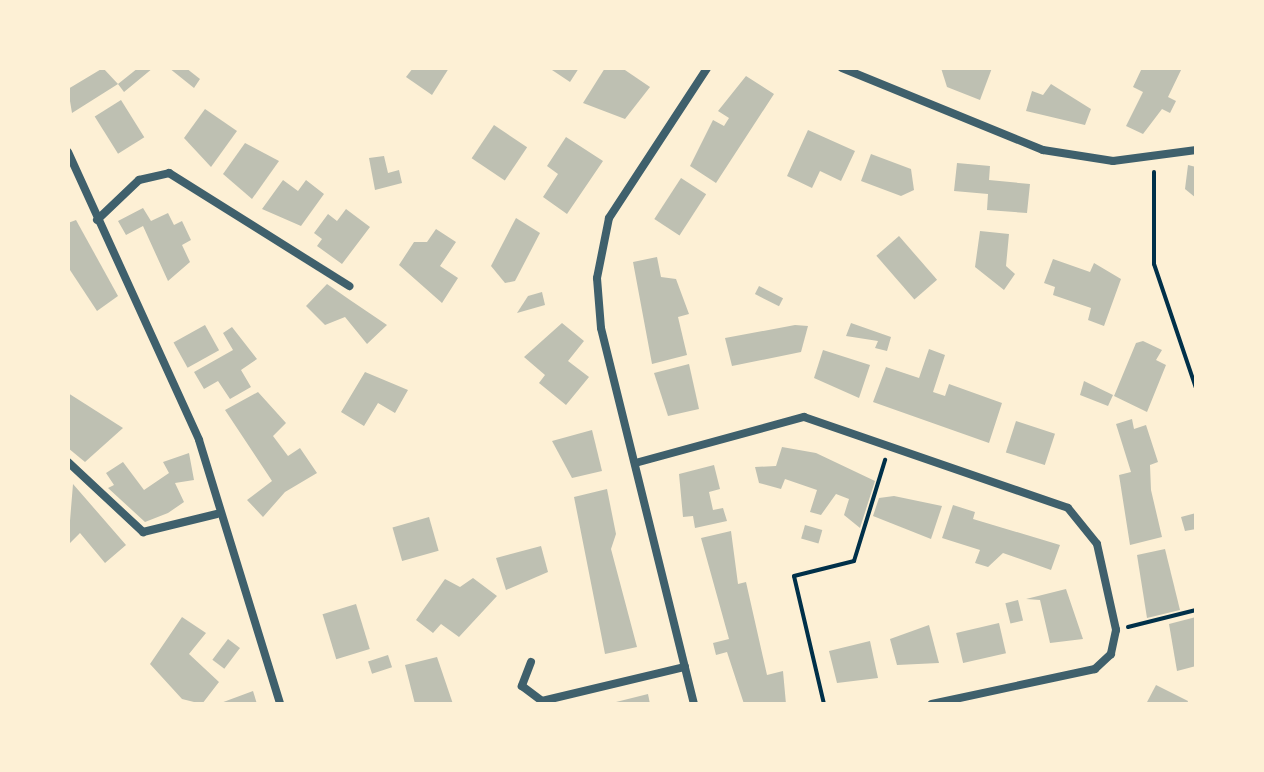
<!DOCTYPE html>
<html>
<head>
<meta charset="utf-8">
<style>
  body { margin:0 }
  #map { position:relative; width:1264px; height:772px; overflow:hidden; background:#fdf0d5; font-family:Helvetica,sans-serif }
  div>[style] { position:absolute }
  .building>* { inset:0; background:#bec0b2; transform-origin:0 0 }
  .path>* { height:4px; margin:-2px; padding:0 2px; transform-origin:2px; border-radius:2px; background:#003049 }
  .minor>* { height:8px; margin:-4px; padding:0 4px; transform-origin:4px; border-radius:4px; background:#3f606c }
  span { translate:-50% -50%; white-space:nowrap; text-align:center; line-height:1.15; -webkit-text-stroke:7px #fdf0d5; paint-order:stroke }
  .frame { position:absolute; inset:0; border:70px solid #fdf0d5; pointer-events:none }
</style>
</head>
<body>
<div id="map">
  <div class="building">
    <i style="clip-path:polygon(103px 68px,118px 84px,138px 68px,153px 68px,124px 92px,118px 84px,72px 113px,68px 89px)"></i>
    <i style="clip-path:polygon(169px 68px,186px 68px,200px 79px,194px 88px)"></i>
    <i style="clip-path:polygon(413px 68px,449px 68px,432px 95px,406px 77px)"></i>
    <i style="clip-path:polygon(549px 68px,579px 68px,570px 82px)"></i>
    <i style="clip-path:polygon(605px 68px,622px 68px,650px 87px,625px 119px,583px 103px)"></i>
    <i style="clip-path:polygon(941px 68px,992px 68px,980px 100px,947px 87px)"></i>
    <i style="clip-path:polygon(1142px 68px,1182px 68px,1168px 97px,1176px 101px,1170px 113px,1162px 109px,1143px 134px,1126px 126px,1143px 92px,1133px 87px)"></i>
    <i style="clip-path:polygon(746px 76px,774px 94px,716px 183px,690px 166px,713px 120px,724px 126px,729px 118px,718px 111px)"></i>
    <i style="clip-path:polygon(1051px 84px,1091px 109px,1085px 125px,1026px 111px,1032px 91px,1043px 95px)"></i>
    <i style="left:121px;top:100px;width:44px;height:31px;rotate:58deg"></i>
    <i style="clip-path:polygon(205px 109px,237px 131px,211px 167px,184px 138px)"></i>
    <i style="left:494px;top:125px;width:40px;height:40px;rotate:34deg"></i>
    <i style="clip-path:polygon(808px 130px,855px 151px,841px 181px,820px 171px,812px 188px,787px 176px)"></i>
    <i style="clip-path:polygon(566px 137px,603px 161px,567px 214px,543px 197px,558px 174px,547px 166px)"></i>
    <i style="clip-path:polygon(245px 143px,279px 161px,252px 199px,223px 174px)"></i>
    <i style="clip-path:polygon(871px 154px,911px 169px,914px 190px,901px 196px,861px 181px)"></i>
    <i style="clip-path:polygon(384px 156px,388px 173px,399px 170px,402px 183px,375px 190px,369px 158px)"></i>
    <i style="clip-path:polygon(957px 163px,990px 166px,989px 180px,1030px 184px,1027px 213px,987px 210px,988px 194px,954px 191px)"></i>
    <i style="clip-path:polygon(1188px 165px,1196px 167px,1196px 198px,1185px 189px)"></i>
    <i style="left:681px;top:178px;width:30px;height:49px;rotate:33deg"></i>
    <i style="clip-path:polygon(283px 180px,298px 191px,306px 180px,324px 194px,301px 226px,262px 209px)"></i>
    <i style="clip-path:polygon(143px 208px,151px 221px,168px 213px,174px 225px,182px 221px,191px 240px,182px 245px,190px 262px,168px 281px,143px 226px,126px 235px,118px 221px)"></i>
    <i style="clip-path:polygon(346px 209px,370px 227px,342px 264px,317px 246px,322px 239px,314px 233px,328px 214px,337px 221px)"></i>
    <i style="clip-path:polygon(516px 218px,540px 233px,515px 281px,505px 283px,491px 266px)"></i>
    <i style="clip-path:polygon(76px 220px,118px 296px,97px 311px,68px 267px,68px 223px)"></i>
    <i style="clip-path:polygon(436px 229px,456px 242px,440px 266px,458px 278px,442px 303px,399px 265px,414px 242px,427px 242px)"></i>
    <i style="clip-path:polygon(980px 231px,1009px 234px,1006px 266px,1015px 274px,1004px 290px,975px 267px)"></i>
    <i style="left:899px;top:236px;width:58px;height:30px;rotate:49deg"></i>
    <i style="clip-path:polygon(657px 257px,661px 277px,676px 279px,689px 314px,678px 317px,687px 355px,652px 364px,633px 262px)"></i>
    <i style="clip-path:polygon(1053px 259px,1090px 272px,1094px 263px,1121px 279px,1104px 326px,1088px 320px,1091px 308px,1053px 295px,1055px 287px,1044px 283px)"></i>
    <i style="clip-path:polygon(327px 284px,350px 300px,387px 325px,367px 344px,345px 317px,325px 325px,306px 306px)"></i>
    <i style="left:759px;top:286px;width:27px;height:9px;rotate:27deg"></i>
    <i style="clip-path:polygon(542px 292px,545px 305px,517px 313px,528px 296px)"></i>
    <i style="clip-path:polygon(562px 323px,584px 341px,568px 361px,589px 377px,566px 405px,539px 383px,545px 375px,524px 357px)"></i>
    <i style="clip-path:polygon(851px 323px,891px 337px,887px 351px,875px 348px,878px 341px,846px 336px)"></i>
    <i style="left:205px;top:325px;width:29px;height:36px;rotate:61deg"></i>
    <i style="clip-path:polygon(795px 325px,808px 326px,801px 352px,732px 366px,725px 338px)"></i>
    <i style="clip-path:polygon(232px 327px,257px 359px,241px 370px,251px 387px,230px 399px,218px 381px,204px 389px,194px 372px,233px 350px,223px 333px)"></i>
    <i style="clip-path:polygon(1143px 341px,1162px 350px,1156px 360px,1166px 365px,1147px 412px,1114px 396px,1136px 343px)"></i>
    <i style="clip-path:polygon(929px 349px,945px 355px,933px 392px,945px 396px,949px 384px,1002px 403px,989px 443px,873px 402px,886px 367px,919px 378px)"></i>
    <i style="clip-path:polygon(823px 350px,870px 365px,859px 398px,814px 378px)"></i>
    <i style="clip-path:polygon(689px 364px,699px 409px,668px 416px,654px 373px)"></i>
    <i style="clip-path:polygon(365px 372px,408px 390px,395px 413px,378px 403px,364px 426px,341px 412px)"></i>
    <i style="clip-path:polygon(1084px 381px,1113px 395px,1108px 406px,1080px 395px)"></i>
    <i style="clip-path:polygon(258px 392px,286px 423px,273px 436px,288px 456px,300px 448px,317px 473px,285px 492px,263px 517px,247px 500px,272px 481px,225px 410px)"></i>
    <i style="clip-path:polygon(68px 393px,123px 428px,85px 462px,68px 448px)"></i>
    <i style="clip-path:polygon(1132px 419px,1134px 429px,1146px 425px,1158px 462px,1150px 465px,1151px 490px,1162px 537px,1130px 545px,1119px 475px,1131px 472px,1116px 424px)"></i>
    <i style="left:1016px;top:421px;width:41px;height:33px;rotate:18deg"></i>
    <i style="clip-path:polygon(592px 430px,602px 471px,572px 478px,552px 441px)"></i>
    <i style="clip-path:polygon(782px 447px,816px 453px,875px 481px,860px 528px,844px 515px,849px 499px,836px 494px,821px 515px,810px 512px,817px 490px,785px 479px,781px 489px,759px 483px,755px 467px,776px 466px)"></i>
    <i style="clip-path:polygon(189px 453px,194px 480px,175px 483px,184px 502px,168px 513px,145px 522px,108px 488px,114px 485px,106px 473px,123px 462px,144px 490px,169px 473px,163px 462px)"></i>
    <i style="clip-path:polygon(714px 465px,720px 489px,709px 492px,713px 510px,723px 508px,727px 521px,695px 528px,693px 516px,683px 517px,679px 474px)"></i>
    <i style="clip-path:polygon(73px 484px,126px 545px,105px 563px,80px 533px,68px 545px)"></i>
    <i style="clip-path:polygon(607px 489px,616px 534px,611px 549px,637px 647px,605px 654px,574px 497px)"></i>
    <i style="clip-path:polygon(894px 496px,942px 506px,931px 539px,873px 516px,879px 498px)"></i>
    <i style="clip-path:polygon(953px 505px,975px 512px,973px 519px,1060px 545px,1051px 570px,1003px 553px,988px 567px,975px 563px,980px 550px,942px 538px)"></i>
    <i style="clip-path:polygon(1196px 513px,1196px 529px,1185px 531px,1181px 517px)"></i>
    <i style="left:429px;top:517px;width:35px;height:38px;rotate:74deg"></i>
    <i style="left:805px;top:525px;width:18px;height:14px;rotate:16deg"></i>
    <i style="clip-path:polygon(731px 531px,738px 584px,746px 582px,767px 675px,783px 671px,786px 704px,744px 704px,727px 652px,716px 655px,713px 643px,729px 639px,701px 538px)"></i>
    <i style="clip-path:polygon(541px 546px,548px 572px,506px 590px,496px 558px)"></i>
    <i style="clip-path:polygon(1165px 549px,1180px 610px,1147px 618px,1137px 555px)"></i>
    <i style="clip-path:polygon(473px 578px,497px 596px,459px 637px,441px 624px,433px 633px,416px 620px,445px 579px,460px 587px)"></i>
    <i style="clip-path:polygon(1066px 589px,1083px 639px,1050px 643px,1040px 600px,1026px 599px)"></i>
    <i style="left:1018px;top:600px;width:21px;height:13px;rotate:76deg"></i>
    <i style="left:356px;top:604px;width:47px;height:35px;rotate:73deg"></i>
    <i style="clip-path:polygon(182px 617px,206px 633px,189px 654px,219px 682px,202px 704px,182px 699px,150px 664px)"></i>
    <i style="clip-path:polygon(1196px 617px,1196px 666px,1177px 671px,1169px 624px)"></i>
    <i style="left:999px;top:623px;width:31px;height:44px;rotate:77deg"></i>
    <i style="clip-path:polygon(929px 625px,939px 663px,897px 665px,890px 639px)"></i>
    <i style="left:228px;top:639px;width:15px;height:26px;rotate:37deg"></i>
    <i style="clip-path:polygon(870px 641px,878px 678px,837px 683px,829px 651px)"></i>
    <i style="left:388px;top:655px;width:13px;height:21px;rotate:72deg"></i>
    <i style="clip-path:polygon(437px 657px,453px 704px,415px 704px,405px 665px)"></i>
    <i style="clip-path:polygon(1156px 685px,1188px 701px,1187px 704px,1146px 704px)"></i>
    <i style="clip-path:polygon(253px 691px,257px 704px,218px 704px)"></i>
    <i style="clip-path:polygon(648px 694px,650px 704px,612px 704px,612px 703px)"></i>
  </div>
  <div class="path">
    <i style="left:1154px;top:172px;width:92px;rotate:90deg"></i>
    <i style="left:1154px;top:264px;width:131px;rotate:71.3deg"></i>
    <i style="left:1128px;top:627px;width:70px;rotate:-14deg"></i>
    <i style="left:824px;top:704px;width:131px;rotate:-103.2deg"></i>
    <i style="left:794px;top:576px;width:62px;rotate:-14deg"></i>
    <i style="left:854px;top:561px;width:106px;rotate:-72.9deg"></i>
  </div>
  <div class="minor">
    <i style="left:842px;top:68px;width:217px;rotate:22.2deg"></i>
    <i style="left:1043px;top:150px;width:71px;rotate:8.9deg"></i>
    <i style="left:1113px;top:161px;width:84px;rotate:-7.5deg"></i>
    <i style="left:68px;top:152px;width:316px;rotate:65.5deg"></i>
    <i style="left:199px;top:440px;width:276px;rotate:72.9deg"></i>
    <i style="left:97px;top:220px;width:58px;rotate:-43.6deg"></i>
    <i style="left:139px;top:180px;width:31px;rotate:-13deg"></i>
    <i style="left:169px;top:173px;width:213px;rotate:32.1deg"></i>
    <i style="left:68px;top:462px;width:103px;rotate:43deg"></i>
    <i style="left:143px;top:532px;width:76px;rotate:-13.7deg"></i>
    <i style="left:639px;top:462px;width:171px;rotate:-15.3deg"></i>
    <i style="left:804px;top:417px;width:279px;rotate:19deg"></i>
    <i style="left:1068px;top:508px;width:46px;rotate:51.1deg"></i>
    <i style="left:1097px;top:544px;width:88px;rotate:77.5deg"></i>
    <i style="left:1116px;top:630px;width:25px;rotate:102deg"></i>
    <i style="left:1111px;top:654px;width:22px;rotate:137deg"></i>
    <i style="left:1095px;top:669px;width:167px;rotate:167.9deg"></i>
    <i style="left:531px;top:662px;width:26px;rotate:111deg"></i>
    <i style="left:522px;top:686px;width:25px;rotate:37deg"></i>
    <i style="left:542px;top:701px;width:147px;rotate:-13.4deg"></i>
    <i style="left:694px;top:704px;width:387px;rotate:-103.9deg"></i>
    <i style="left:601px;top:328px;width:50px;rotate:-94.6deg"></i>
    <i style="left:597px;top:278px;width:61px;rotate:-78.7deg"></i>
    <i style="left:609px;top:218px;width:179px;rotate:-56.8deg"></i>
  </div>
  <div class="frame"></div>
</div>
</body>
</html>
